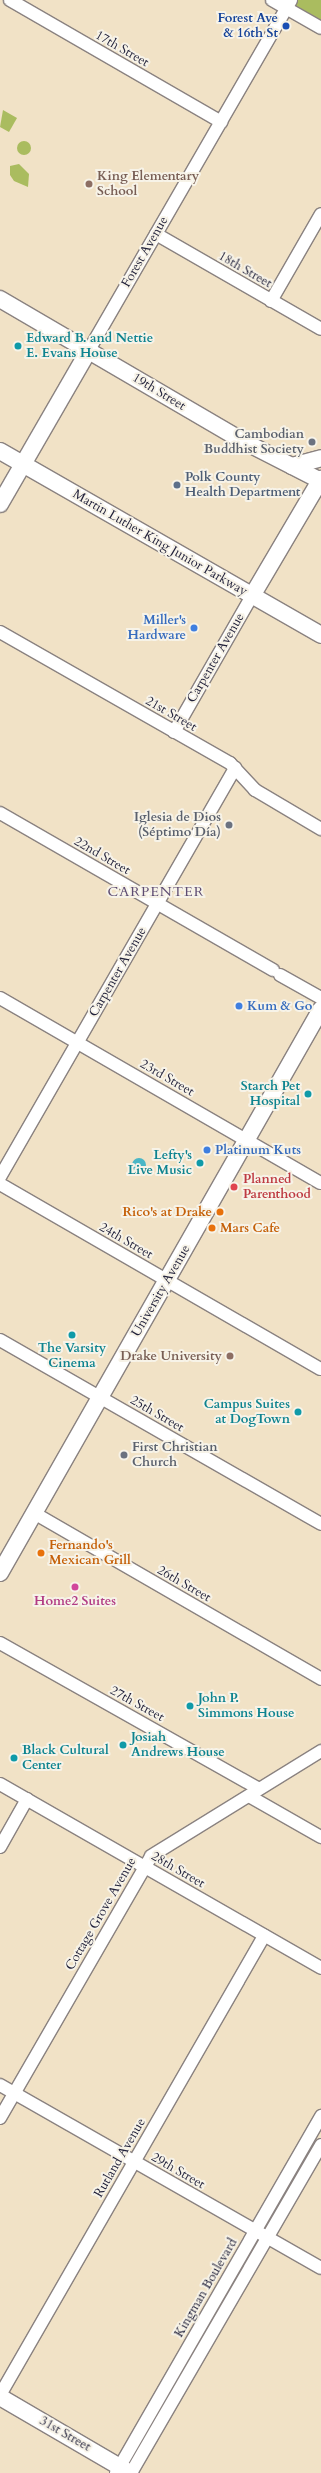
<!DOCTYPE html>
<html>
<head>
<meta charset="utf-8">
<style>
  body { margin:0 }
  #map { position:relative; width:321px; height:2473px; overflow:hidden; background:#f1e2c6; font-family:Cardo,serif }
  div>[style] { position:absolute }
  .green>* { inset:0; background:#aabc5f }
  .round { border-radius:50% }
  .water>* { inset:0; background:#4ab6c6 }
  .roads { filter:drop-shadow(1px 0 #8a8280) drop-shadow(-1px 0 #8a8280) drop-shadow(0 1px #8a8280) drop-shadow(0 -1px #8a8280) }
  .minor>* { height:12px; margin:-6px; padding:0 6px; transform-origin:6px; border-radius:6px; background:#fff }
  .major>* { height:16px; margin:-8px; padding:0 8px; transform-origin:8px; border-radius:8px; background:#fff }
  .dots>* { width:11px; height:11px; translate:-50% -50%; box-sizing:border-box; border:2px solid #f7f3e8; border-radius:50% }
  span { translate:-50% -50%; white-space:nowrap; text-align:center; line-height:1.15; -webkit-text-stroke:4px #f7f3e8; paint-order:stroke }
  .transit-label { font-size:13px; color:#164399; font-weight:700 }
  .right { translate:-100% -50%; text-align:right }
  .street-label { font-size:13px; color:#22223b }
  .education-label { font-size:13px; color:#785e54; font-weight:700 }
  .left { translate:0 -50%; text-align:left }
  .culture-label { font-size:13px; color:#0d838f; font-weight:700 }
  .worship-label { font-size:13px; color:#5b616d; font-weight:700 }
  .service-label { font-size:13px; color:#4e5e75; font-weight:700 }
  .shop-label { font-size:13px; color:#366cbe; font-weight:700 }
  .health-label { font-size:13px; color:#be3a42; font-weight:700 }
  .food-label { font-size:13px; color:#c56008; font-weight:700 }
  .hotel-label { font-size:13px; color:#b23c85; font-weight:700 }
  .neighbourhood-label { font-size:14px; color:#5e4c72; letter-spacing:1px }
</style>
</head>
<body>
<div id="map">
  <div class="green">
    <i style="clip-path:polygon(298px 0,321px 0,321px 24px,295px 7px)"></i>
    <i style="clip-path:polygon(3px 110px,17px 118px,9px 132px,0 127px)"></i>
    <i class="round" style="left:17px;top:141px;width:14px;height:14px"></i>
    <i style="clip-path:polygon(19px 164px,29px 174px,28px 187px,14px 181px,10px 175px,10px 166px)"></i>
  </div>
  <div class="water">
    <i class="round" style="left:132px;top:1158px;width:14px;height:14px"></i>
  </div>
  <div class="roads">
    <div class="minor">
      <i style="left:10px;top:0;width:244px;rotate:30deg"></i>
      <i style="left:272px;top:0;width:56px;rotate:29.7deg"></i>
      <i style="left:156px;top:234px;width:190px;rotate:29.9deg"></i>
      <i style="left:271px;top:301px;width:100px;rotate:-60.1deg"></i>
      <i style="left:89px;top:350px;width:404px;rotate:-60deg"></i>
      <i style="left:0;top:632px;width:265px;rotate:29.7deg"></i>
      <i style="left:230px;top:763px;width:37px;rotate:47deg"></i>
      <i style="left:255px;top:790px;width:77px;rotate:30.6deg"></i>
      <i style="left:174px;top:732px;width:157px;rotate:-60.2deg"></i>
      <i style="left:0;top:813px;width:315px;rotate:29.9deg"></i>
      <i style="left:280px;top:975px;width:47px;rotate:29.3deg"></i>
      <i style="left:0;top:998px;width:370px;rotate:30deg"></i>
      <i style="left:0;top:1177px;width:472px;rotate:-60.1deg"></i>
      <i style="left:0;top:1184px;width:370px;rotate:30deg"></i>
      <i style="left:0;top:1340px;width:370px;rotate:29.8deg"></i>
      <i style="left:34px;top:1513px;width:332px;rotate:30deg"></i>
      <i style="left:0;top:1643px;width:297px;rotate:29.4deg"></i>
      <i style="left:0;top:1784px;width:370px;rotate:29.8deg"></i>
      <i style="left:249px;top:1796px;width:83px;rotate:29.7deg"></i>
      <i style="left:0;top:1847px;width:55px;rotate:-60.6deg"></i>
      <i style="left:0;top:2085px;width:369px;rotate:29.7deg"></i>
      <i style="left:0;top:2118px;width:302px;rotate:-60deg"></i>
      <i style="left:151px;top:1856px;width:200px;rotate:-31.7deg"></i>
      <i style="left:0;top:2395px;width:530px;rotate:-60.09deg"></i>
      <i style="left:116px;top:2473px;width:412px;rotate:-60.1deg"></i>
      <i style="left:131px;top:2473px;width:379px;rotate:-59.9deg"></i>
    </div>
    <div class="major">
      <i style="left:0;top:299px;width:279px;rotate:30.3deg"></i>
      <i style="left:241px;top:440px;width:90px;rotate:27.1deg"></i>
      <i style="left:0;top:451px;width:370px;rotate:29.8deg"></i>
      <i style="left:292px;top:466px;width:30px;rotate:-15deg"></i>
      <i style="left:0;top:504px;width:178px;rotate:-60deg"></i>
      <i style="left:252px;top:596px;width:136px;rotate:-59.5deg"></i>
      <i style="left:0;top:1573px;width:649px;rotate:-60.35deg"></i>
      <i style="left:0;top:2397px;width:151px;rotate:30.3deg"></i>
    </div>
  </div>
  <div class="dots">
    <i style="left:286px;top:26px;background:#1a4fb4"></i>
    <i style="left:89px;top:184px;background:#8d6e63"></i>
    <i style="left:18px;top:346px;background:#0f9aa8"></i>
    <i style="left:312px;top:442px;background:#6b7280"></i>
    <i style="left:177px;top:485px;background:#5c6f8a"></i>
    <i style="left:194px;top:628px;background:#3f7fe0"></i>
    <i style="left:229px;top:825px;background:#6b7280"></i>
    <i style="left:239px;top:1006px;background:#3f7fe0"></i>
    <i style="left:308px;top:1094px;background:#0f9aa8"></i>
    <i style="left:207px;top:1150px;background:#3f7fe0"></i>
    <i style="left:200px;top:1163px;background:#0f9aa8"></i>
    <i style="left:234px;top:1187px;background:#e0444e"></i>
    <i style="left:220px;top:1212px;background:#e8710a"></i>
    <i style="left:212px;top:1228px;background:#e8710a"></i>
    <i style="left:72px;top:1335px;background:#0f9aa8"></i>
    <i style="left:230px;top:1356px;background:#8d6e63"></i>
    <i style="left:298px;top:1412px;background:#0f9aa8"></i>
    <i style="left:124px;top:1455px;background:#6b7280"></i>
    <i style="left:41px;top:1553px;background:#e8710a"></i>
    <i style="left:75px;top:1587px;background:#d1479c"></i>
    <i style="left:190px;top:1706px;background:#0f9aa8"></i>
    <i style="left:123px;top:1745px;background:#0f9aa8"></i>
    <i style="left:14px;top:1758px;background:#0f9aa8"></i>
  </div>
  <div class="transit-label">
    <span class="right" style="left:278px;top:26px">Forest Ave<br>&amp; 16th St</span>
  </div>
  <div class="street-label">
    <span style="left:122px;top:49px;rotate:30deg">17th Street</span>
    <span style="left:145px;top:252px;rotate:-60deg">Forest Avenue</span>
    <span style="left:245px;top:270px;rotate:30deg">18th Street</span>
    <span style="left:159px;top:392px;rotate:31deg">19th Street</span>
    <span style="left:160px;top:543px;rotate:30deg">Martin Luther King Junior Parkway</span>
    <span style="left:216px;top:658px;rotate:-60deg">Carpenter Avenue</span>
    <span style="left:171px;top:714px;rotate:30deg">21st Street</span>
    <span style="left:102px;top:856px;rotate:30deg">22nd Street</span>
    <span style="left:118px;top:972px;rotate:-60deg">Carpenter Avenue</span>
    <span style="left:167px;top:1078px;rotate:30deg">23rd Street</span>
    <span style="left:126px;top:1241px;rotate:30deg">24th Street</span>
    <span style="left:161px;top:1291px;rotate:-60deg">University Avenue</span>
    <span style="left:157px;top:1414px;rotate:30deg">25th Street</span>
    <span style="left:184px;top:1584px;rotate:30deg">26th Street</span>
    <span style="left:137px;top:1704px;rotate:29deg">27th Street</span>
    <span style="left:178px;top:1870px;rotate:30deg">28th Street</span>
    <span style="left:101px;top:1914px;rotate:-60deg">Cottage Grove Avenue</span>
    <span style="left:120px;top:2158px;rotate:-60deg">Rutland Avenue</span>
    <span style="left:178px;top:2171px;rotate:30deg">29th Street</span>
    <span style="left:206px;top:2288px;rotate:-60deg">Kingman Boulevard</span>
    <span style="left:65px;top:2434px;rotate:30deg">31st Street</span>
  </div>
  <div class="education-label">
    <span class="left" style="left:97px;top:184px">King Elementary<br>School</span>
    <span class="right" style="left:222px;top:1356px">Drake University</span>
  </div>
  <div class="culture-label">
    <span class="left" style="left:26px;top:346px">Edward B. and Nettie<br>E. Evans House</span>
    <span class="right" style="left:300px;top:1094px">Starch Pet<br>Hospital</span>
    <span class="right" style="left:192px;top:1163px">Lefty's<br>Live Music</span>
    <span style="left:72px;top:1356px">The Varsity<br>Cinema</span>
    <span class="right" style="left:290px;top:1412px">Campus Suites<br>at DogTown</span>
    <span class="left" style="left:198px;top:1706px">John P.<br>Simmons House</span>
    <span class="left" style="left:131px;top:1745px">Josiah<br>Andrews House</span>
    <span class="left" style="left:22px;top:1758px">Black Cultural<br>Center</span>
  </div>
  <div class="worship-label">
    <span class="right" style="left:304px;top:442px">Cambodian<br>Buddhist Society</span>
    <span class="right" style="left:221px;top:825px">Iglesia de Dios<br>(Séptimo Día)</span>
    <span class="left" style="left:132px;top:1455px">First Christian<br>Church</span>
  </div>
  <div class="service-label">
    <span class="left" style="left:185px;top:485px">Polk County<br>Health Department</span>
  </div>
  <div class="shop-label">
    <span class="right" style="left:186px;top:628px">Miller's<br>Hardware</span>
    <span class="left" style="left:247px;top:1006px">Kum &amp; Go</span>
    <span class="left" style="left:215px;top:1150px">Platinum Kuts</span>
  </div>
  <div class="health-label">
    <span class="left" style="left:243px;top:1187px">Planned<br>Parenthood</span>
  </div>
  <div class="food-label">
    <span class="right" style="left:212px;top:1212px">Rico's at Drake</span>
    <span class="left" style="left:220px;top:1228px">Mars Cafe</span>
    <span class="left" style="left:49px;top:1553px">Fernando's<br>Mexican Grill</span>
  </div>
  <div class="hotel-label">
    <span style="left:75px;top:1601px">Home2 Suites</span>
  </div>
  <div class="neighbourhood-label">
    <span style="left:156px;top:892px">CARPENTER</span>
  </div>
</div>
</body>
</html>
